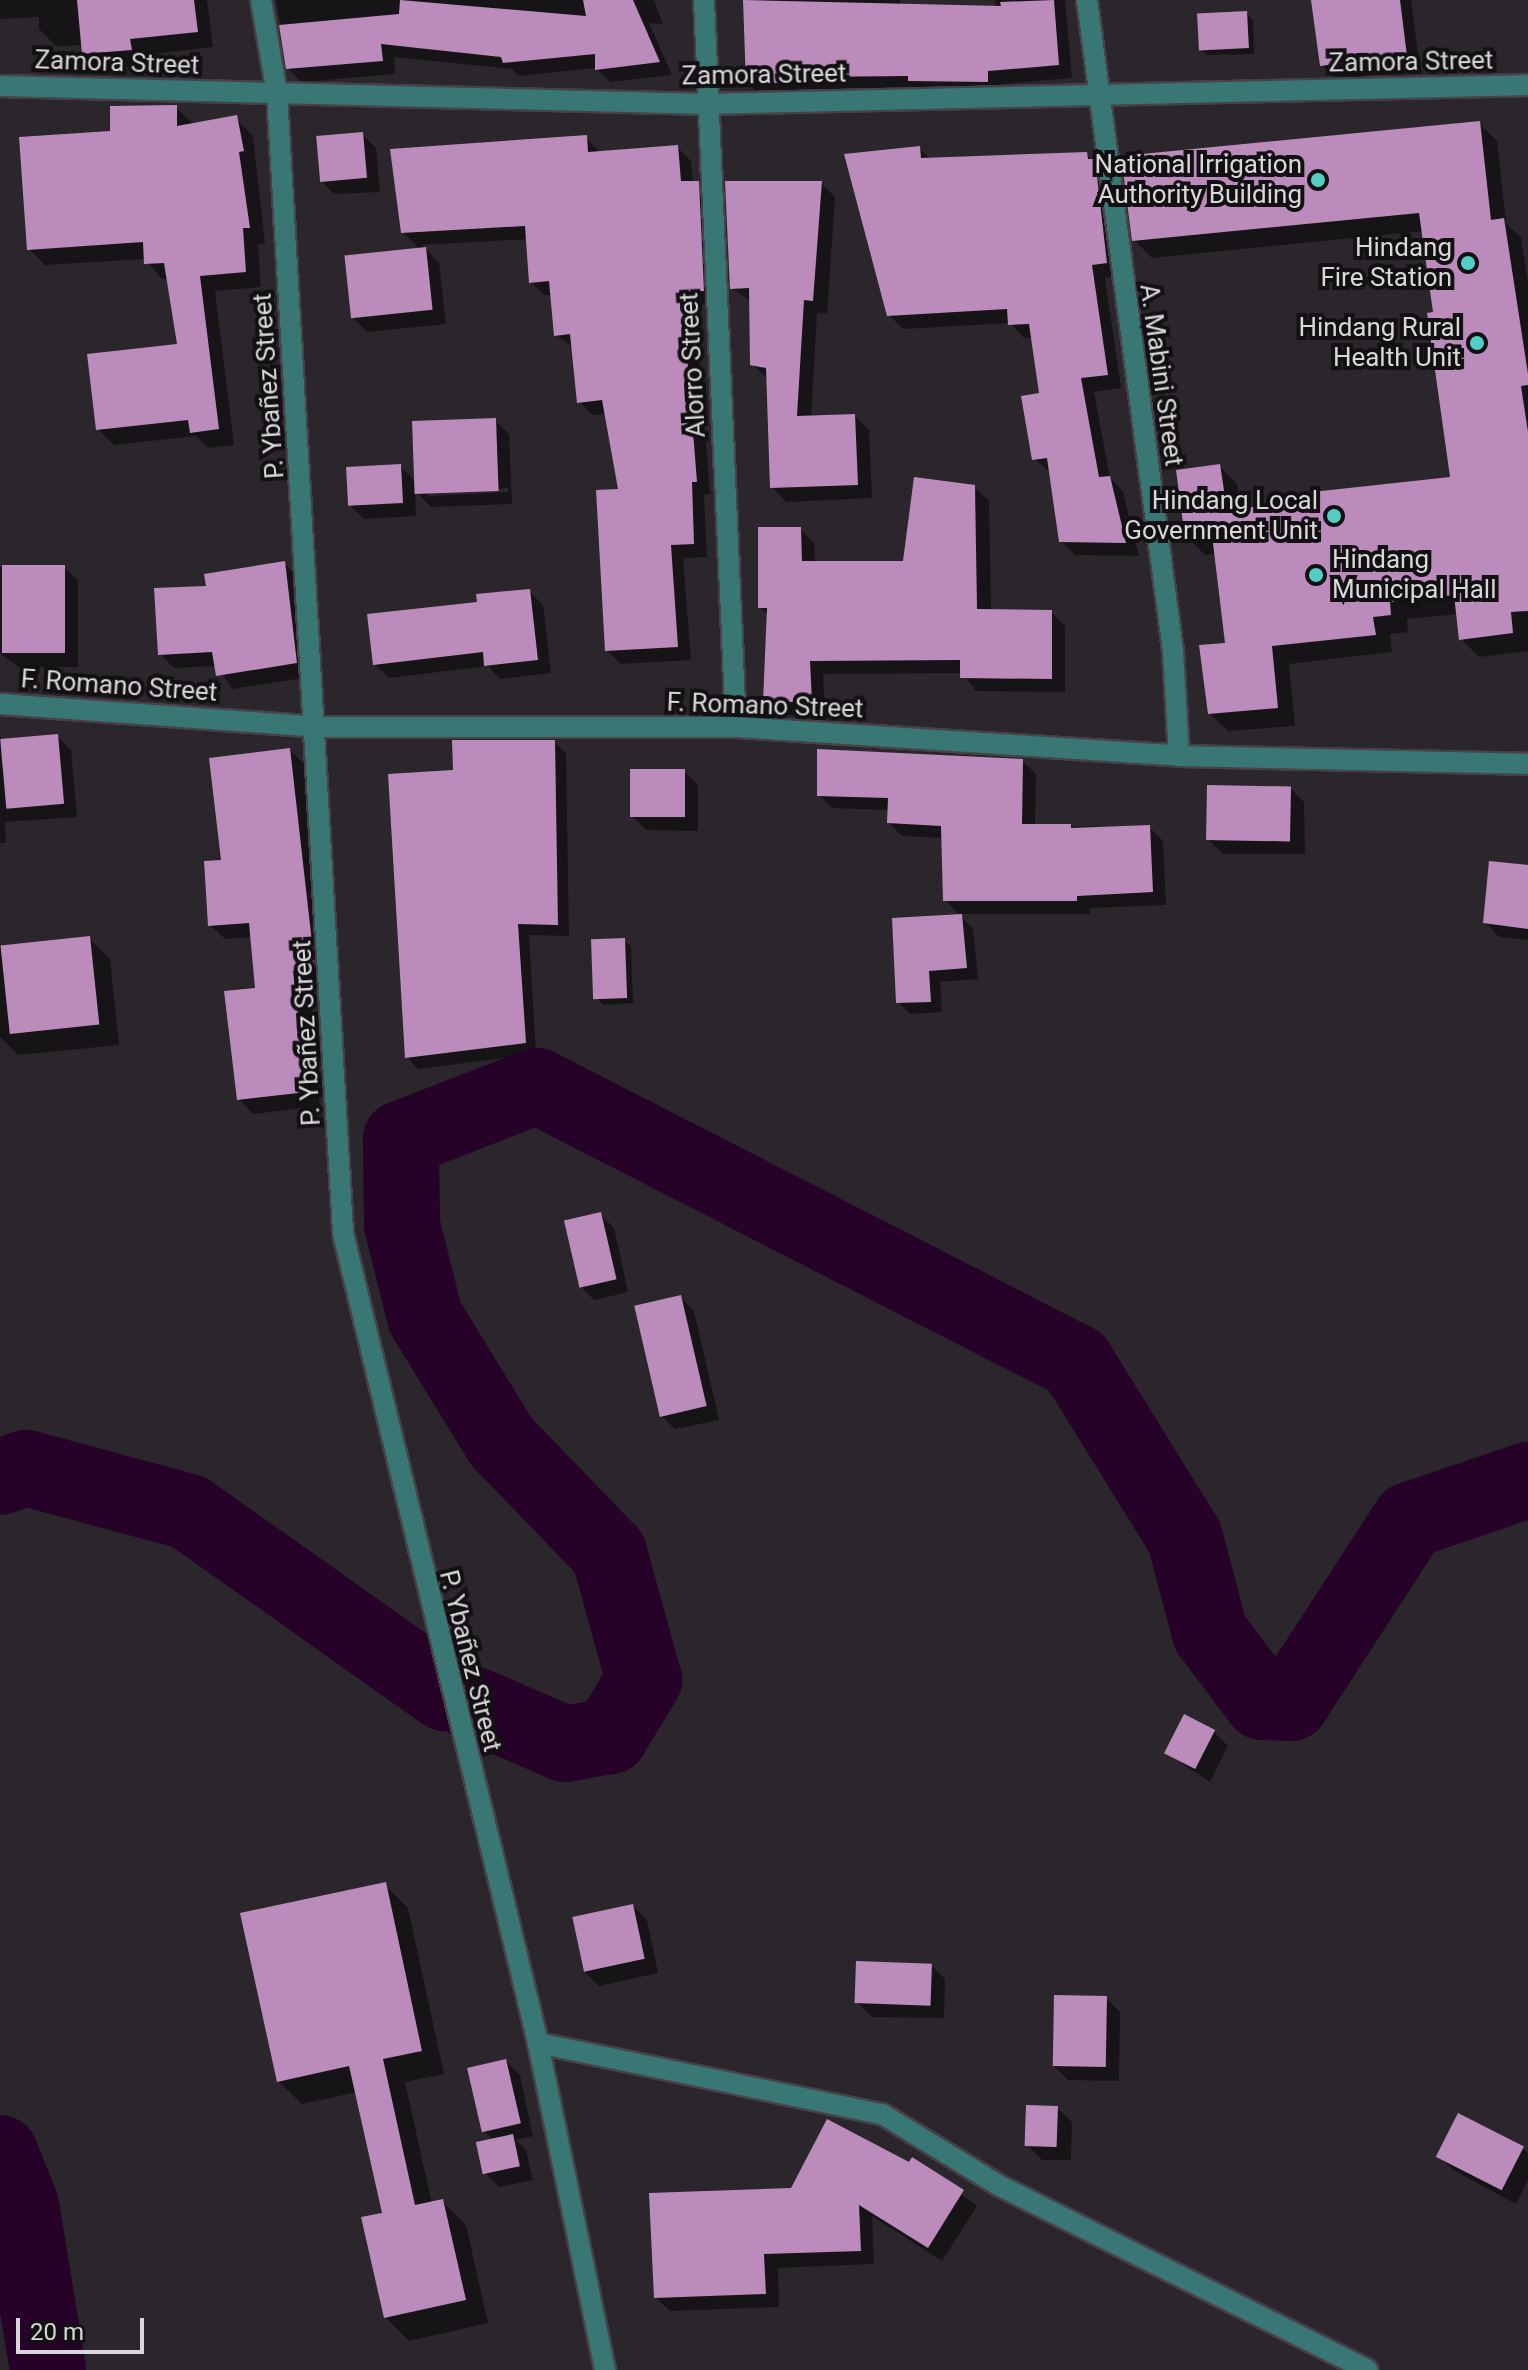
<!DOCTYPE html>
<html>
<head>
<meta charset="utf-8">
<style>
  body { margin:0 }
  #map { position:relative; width:1528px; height:2370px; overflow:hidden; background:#2b262b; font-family:Roboto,sans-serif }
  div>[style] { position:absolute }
  .shadow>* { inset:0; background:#0007 }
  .river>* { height:76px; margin:-38px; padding:0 38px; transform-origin:38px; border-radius:38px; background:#260128 }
  .building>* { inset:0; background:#bb8cbb; transform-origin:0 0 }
  .roads { filter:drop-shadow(2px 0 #474247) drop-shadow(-2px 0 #474247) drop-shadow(0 2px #474247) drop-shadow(0 -2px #474247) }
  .minor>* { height:20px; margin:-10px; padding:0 10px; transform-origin:10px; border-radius:10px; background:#387774 }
  .dots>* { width:22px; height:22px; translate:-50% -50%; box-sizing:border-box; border:4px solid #121012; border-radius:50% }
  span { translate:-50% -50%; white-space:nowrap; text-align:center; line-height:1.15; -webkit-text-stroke:8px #121012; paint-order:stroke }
  .street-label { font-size:26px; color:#dad7da }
  .poi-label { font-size:26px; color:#dad7da }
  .right { translate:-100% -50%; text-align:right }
  .left { translate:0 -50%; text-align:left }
  .scale { position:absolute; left:16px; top:2318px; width:128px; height:36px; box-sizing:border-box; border:4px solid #dad7da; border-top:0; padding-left:10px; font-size:24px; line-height:28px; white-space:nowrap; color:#dad7da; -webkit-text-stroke:6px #121012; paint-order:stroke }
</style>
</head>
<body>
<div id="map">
  <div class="shadow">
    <i style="clip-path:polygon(0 0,207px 0,213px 47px,146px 55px,147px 65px,100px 70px,84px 53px,83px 45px,56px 46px,39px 29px,39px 17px,0 19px)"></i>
    <i style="clip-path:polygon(276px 0,654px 0,663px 24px,649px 23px,672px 75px,610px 82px,596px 68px,518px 76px,512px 69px,394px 57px,395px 74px,301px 82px,288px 68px)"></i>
    <i style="clip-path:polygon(743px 0,900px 0,900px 6px,996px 8px,995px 0,1065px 0,1072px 78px,1001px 84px,1001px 95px,924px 94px,919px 88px,818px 90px,818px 95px,761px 97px,748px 83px)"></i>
    <i style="clip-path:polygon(1313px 0,1411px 0,1420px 70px,1336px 79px,1322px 65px)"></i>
    <i style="clip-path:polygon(1246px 13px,1253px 20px,1254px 54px,1207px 55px,1200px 49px)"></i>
    <i style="clip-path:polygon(176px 107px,192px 123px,237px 120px,253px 136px,265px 243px,258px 244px,261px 287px,215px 291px,234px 445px,208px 448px,196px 436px,114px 445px,98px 429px,179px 346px,169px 279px,162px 279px,145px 259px,45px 265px,29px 249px,112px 133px)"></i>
    <i style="clip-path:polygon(1479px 123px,1497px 141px,1506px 223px,1521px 238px,1528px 283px,1528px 651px,1479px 657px,1461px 639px,1458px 614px,1407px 619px,1408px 632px,1390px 634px,1392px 652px,1289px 664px,1295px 726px,1228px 731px,1210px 714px,1227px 644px,1217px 553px,1205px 555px,1187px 537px,1220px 466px,1237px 484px,1241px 510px,1453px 479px,1424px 231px,1152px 258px,1134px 240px)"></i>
    <i style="clip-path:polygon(362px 134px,376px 148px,380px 192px,334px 194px,320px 180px)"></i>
    <i style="clip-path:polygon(586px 137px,600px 153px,677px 147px,691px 161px,693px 183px,712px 197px,716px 304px,695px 305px,710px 494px,704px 495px,707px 557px,683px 558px,691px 660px,621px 664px,607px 650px,620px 491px,607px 414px,593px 415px,579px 402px,574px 348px,556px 335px,552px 295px,544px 295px,531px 282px,528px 239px,422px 245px,439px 263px,446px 324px,367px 332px,353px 318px,420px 249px,403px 232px)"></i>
    <i style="clip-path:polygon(919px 148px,931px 160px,1086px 154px,1108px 175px,1120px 276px,1105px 278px,1121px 388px,1094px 392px,1110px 478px,1123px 492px,1139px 556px,1075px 555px,1061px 541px,1051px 473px,1034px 459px,1042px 394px,1033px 338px,1024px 338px,1010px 323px,903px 329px,889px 315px)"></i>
    <i style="clip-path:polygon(821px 183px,835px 197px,827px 314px,817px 313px,811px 418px,855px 416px,869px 430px,872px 498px,786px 502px,772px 487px,768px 379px,752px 364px,751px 302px,732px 288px)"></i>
    <i style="clip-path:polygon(evenodd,495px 420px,509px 434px,512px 504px,431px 507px,415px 491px,416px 516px,364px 519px,350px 505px,400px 466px,417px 483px,495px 420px,508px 488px,508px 492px,428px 496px,428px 492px,508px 488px)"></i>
    <i style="clip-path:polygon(974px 487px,989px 501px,991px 611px,1051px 612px,1065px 626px,1065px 692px,976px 691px,962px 673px,823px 674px,825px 715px,779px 715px,765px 701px,768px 615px,760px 607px,800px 529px,814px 543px,815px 563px,904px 563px)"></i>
    <i style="clip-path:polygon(284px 563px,298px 577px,310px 677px,232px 689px,217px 666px,174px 668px,160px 654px,209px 588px)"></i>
    <i style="clip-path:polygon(0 567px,64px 567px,78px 581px,78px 667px,18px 667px,0 653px)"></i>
    <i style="clip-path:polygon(529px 591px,543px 605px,551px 673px,500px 679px,488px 666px,389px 678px,375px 664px,479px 603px)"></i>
    <i style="clip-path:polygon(0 730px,1px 741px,57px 736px,71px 750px,77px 817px,5px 822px,6px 843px,0 843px)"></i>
    <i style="clip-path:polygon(554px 742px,566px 753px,569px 936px,529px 935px,536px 1054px,418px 1069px,407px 1057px,455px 772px)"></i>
    <i style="clip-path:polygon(290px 750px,304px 764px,328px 982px,306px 984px,320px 1106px,253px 1114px,239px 1099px,257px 990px,252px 937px,225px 939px,210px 925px,223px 862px)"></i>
    <i style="clip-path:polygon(1022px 761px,1036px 774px,1035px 826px,1149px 827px,1163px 841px,1166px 905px,1090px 908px,1090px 914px,958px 914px,973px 928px,978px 979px,940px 982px,942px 1012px,910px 1014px,898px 1002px,961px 917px,945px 900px,944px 838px,902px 836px,889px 823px,890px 810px,832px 808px,819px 795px)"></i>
    <i style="clip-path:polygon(684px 771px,698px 785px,698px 831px,646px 830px,632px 816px)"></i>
    <i style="clip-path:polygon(1290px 788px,1304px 802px,1305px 854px,1223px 854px,1209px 840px)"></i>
    <i style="clip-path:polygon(1528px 867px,1528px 940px,1499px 937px,1485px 922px)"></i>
    <i style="clip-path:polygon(89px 938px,110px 959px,119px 1045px,18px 1055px,0 1037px,0 947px)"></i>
    <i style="clip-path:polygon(624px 940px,631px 947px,633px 1003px,603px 1005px,597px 998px)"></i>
    <i style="clip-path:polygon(600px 1214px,614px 1228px,628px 1292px,594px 1300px,580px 1286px)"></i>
    <i style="clip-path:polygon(680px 1297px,694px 1311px,719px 1420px,675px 1429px,660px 1415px)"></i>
    <i style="clip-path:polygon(1214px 1732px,1228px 1746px,1210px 1782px,1166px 1753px)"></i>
    <i style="clip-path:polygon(385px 1885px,408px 1908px,444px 2074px,405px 2082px,432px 2204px,442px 2201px,466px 2225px,488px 2323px,409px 2341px,385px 2317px,384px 2214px,357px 2092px,302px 2104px,278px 2081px)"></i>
    <i style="clip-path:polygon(633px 1906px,647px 1920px,658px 1973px,599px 1986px,585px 1972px)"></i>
    <i style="clip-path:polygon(931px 1965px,945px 1979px,944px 2018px,872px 2017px,858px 2003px)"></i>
    <i style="clip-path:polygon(1106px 1998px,1120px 2012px,1119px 2081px,1068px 2080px,1054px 2066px)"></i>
    <i style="clip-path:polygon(506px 2061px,520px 2075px,533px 2136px,516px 2140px,526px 2150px,533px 2180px,499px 2187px,485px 2173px,493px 2140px,483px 2130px)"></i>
    <i style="clip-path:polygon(1057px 2108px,1072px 2122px,1071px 2160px,1042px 2160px,1028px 2146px)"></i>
    <i style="clip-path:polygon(1523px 2148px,1528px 2153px,1528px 2180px,1516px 2204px,1453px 2170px,1439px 2156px)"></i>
    <i style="clip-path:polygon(913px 2159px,977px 2206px,942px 2261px,872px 2216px,874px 2264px,778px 2268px,779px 2307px,670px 2311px,655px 2297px,793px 2190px,909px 2164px)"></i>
  </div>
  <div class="river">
    <i style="left:0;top:1477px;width:28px;rotate:-19deg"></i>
    <i style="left:26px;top:1468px;width:169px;rotate:15.1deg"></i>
    <i style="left:189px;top:1512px;width:314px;rotate:35.3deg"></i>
    <i style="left:475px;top:1705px;width:98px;rotate:23.4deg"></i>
    <i style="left:565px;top:1744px;width:46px;rotate:-10.1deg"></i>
    <i style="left:610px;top:1736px;width:66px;rotate:-58.7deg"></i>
    <i style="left:644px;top:1680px;width:132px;rotate:-105.4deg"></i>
    <i style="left:609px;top:1553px;width:156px;rotate:-134deg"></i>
    <i style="left:501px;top:1441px;width:145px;rotate:-121.5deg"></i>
    <i style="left:425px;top:1317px;width:95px;rotate:-104deg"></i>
    <i style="left:402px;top:1225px;width:86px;rotate:-90.7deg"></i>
    <i style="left:401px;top:1139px;width:146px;rotate:-21.3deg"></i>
    <i style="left:537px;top:1086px;width:606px;rotate:27.12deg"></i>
    <i style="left:1076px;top:1362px;width:207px;rotate:58.2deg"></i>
    <i style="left:1185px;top:1538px;width:98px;rotate:75.3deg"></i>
    <i style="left:1210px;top:1633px;width:86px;rotate:53deg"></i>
    <i style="left:1262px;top:1702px;width:29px;rotate:2deg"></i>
    <i style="left:1291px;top:1703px;width:218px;rotate:-57deg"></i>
    <i style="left:1410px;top:1520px;width:125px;rotate:-18.7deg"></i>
    <i style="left:0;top:2153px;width:56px;rotate:68deg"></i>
    <i style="left:21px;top:2205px;width:167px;rotate:80.7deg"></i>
  </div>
  <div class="building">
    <i style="clip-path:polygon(77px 0,194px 0,198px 32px,130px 39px,132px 50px,82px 54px)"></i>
    <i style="clip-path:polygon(400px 0,586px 16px,583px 0,633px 0,660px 62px,595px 70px,595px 54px,503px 63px,501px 57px,381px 44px,383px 61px,286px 69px,279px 25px,399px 14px)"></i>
    <i style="clip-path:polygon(743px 0,1001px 6px,1000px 2px,1054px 0,1059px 65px,988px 71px,988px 82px,908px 81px,908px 76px,805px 77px,805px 82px,746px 84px)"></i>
    <i style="clip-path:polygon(1311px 0,1400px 0,1407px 56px,1320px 66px)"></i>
    <i style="left:1247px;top:11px;width:37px;height:50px;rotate:87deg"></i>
    <i style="clip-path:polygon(177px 105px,177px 126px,237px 115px,244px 151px,239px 152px,250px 228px,243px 228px,246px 272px,200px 276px,219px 429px,190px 433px,188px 420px,96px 430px,87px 354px,177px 344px,164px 263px,144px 264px,143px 242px,27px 250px,19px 137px,110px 131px,110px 106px)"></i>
    <i style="clip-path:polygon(1480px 121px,1491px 220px,1504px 218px,1528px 374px,1528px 385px,1521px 386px,1528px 432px,1528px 611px,1511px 612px,1513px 633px,1459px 640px,1454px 595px,1390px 602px,1391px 615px,1373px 617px,1376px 635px,1272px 646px,1278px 708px,1208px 714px,1199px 645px,1225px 643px,1212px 535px,1185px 538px,1176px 470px,1220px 464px,1227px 510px,1304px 501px,1303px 493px,1450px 477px,1427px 313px,1433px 312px,1419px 213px,1132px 241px,1121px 156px)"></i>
    <i style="left:363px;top:132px;width:46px;height:47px;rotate:85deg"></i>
    <i style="clip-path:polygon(587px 135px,588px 152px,678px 145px,681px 181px,699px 181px,704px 291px,682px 292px,697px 482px,692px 482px,694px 544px,671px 545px,678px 647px,605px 651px,596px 490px,618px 489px,602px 400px,577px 403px,570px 334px,554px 336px,549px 281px,529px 283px,525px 226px,401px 233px,390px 149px)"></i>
    <i style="clip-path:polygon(920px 146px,921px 158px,1087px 152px,1088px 159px,1095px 159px,1107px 263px,1092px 265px,1108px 375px,1081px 378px,1099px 477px,1110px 476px,1126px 543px,1059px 542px,1047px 458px,1032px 460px,1021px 396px,1039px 393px,1029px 324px,1008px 325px,1007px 309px,887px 316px,844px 154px)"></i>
    <i style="clip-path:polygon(725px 181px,822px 181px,813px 301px,804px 300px,797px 416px,855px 414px,858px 485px,770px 488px,766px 368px,750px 365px,749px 288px,730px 289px)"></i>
    <i style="left:426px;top:247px;width:63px;height:82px;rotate:84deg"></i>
    <i style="left:496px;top:418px;width:73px;height:84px;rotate:88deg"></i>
    <i style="left:401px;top:464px;width:39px;height:55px;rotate:87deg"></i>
    <i style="clip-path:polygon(914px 477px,975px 485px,977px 609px,1052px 610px,1052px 679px,960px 678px,960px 660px,810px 661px,812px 702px,763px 702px,767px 608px,758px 608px,758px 527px,801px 527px,802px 561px,903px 561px)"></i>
    <i style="clip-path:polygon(285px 561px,297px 663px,216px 676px,212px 652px,158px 655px,154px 588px,206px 586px,204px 574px)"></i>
    <i style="left:2px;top:565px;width:63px;height:88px"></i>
    <i style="clip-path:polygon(530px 589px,538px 660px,484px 666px,483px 652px,373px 665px,367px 614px,477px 602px,476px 594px)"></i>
    <i style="left:58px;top:734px;width:70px;height:58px;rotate:85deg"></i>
    <i style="clip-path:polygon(452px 740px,555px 740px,558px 925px,518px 924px,526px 1043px,405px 1058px,388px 774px,453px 770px)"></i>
    <i style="clip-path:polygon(290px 748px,315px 969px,293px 971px,307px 1092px,237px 1100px,224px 991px,255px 988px,249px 923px,208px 926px,204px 861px,221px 860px,209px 758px)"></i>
    <i style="clip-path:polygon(817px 749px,1023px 759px,1022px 824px,1071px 824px,1071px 828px,1150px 825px,1153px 892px,1077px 896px,1077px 901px,943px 901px,941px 826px,887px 823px,888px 798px,817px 796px)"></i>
    <i style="left:685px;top:769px;width:48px;height:55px;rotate:90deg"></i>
    <i style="left:1207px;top:785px;width:84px;height:55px;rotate:1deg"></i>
    <i style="clip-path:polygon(1489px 861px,1528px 865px,1528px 929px,1483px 923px)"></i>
    <i style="clip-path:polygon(962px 914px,967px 968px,929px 971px,931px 1002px,896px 1003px,892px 918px)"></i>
    <i style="left:90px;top:936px;width:89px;height:90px;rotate:84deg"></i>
    <i style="left:625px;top:938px;width:60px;height:34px;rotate:88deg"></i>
    <i style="left:601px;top:1212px;width:69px;height:38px;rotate:77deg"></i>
    <i style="left:681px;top:1295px;width:114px;height:48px;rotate:77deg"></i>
    <i style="left:1184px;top:1714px;width:35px;height:44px;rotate:27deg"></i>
    <i style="clip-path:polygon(386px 1882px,422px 2051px,383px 2059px,415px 2205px,443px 2199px,466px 2300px,384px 2318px,361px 2217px,382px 2213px,349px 2066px,277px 2082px,240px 1913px)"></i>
    <i style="left:633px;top:1904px;width:56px;height:62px;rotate:78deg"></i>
    <i style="left:856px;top:1961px;width:76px;height:42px;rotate:2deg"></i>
    <i style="left:1054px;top:1995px;width:53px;height:71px;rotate:1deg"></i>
    <i style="left:506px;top:2059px;width:66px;height:40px;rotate:77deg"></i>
    <i style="left:1026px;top:2105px;width:32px;height:41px;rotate:2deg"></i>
    <i style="left:1458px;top:2113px;width:74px;height:49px;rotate:27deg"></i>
    <i style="clip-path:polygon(827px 2119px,909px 2162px,912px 2157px,964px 2190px,928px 2248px,859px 2205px,861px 2251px,764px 2254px,766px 2294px,654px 2298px,649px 2193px,791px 2188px)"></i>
    <i style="left:513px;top:2134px;width:33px;height:38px;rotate:78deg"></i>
  </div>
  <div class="roads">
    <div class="minor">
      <i style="left:261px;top:0;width:95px;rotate:80.3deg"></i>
      <i style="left:277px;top:94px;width:1141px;rotate:86.68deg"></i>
      <i style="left:343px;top:1233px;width:833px;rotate:76.46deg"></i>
      <i style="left:538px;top:2043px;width:334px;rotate:78.4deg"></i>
      <i style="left:704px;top:0;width:728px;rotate:87.48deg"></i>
      <i style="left:1087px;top:0;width:657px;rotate:82.47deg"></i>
      <i style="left:1173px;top:651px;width:105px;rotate:86.7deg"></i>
      <i style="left:0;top:86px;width:706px;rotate:1.46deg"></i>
      <i style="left:706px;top:104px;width:822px;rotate:-1.32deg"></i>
      <i style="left:0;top:704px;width:318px;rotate:4.1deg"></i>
      <i style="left:317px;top:727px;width:419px"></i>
      <i style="left:736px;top:727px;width:444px;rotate:3.7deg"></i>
      <i style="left:1179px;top:756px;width:349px;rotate:1.3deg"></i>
      <i style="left:538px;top:2043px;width:351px;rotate:11.7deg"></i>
      <i style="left:882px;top:2114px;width:138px;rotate:31.4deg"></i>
      <i style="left:1000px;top:2186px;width:411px;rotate:26.6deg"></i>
    </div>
  </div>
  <div class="dots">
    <i style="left:1318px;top:180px;background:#54cdc7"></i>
    <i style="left:1468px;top:263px;background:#54cdc7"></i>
    <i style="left:1477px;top:343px;background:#54cdc7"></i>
    <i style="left:1334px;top:516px;background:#54cdc7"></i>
    <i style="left:1316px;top:575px;background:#54cdc7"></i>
  </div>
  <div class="street-label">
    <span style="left:1411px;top:62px;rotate:-1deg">Zamora Street</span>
    <span style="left:117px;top:63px;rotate:2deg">Zamora Street</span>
    <span style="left:764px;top:75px;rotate:-1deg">Zamora Street</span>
    <span style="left:693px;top:365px;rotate:-93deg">Alorro Street</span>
    <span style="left:1161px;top:375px;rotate:82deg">A. Mabini Street</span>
    <span style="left:269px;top:386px;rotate:-94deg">P. Ybañez Street</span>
    <span style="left:119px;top:686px;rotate:4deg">F. Romano Street</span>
    <span style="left:765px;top:706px;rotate:2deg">F. Romano Street</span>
    <span style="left:307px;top:1033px;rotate:-93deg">P. Ybañez Street</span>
    <span style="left:470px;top:1661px;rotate:76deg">P. Ybañez Street</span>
  </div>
  <div class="poi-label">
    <span class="right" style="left:1302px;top:180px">National Irrigation<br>Authority Building</span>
    <span class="right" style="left:1452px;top:263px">Hindang<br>Fire Station</span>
    <span class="right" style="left:1461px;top:343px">Hindang Rural<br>Health Unit</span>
    <span class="right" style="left:1318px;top:516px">Hindang Local<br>Government Unit</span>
    <span class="left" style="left:1332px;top:575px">Hindang<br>Municipal Hall</span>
  </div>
  <div class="scale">20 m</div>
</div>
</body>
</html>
